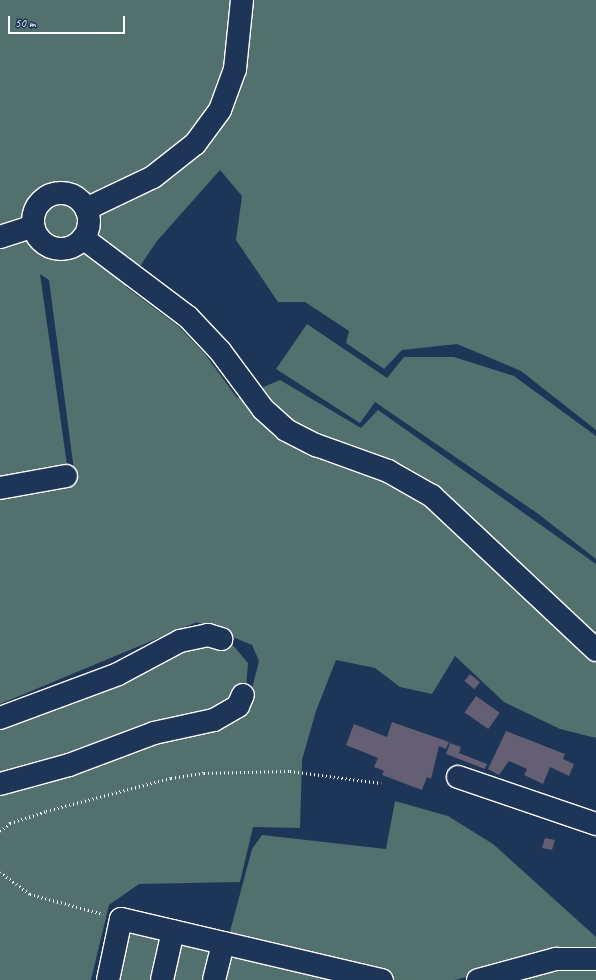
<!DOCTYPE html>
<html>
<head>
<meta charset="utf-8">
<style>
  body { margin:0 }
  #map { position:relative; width:596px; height:980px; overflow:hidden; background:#1d3557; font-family:Caveat,sans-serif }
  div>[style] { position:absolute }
  .green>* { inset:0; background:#51706e }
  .building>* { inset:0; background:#645f73; transform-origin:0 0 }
  .path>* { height:2.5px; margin-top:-1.25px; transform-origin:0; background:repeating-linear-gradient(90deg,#fff 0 1px,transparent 0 4px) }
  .roads { filter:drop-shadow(1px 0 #fff) drop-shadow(-1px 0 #fff) drop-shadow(0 1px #fff) drop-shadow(0 -1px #fff) }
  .minor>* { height:22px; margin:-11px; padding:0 11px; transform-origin:11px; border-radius:11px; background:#1d3557 }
  .minor>.ring { margin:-11px; padding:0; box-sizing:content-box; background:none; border:22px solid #1d3557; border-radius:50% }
  span { translate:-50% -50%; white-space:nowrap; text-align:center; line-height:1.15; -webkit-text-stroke:3.5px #1d3557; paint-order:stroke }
  .scale { position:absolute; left:8px; top:16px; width:117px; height:18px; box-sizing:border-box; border:2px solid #fff; border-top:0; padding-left:5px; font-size:12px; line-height:14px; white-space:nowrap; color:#fff; -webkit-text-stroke:3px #1d3557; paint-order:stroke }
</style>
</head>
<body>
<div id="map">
  <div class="green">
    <i style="clip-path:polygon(0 0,596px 0,596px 430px,521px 371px,457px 344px,402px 350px,384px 369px,346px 343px,349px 331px,305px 302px,278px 302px,236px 240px,242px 196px,220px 170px,157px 241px,126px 287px,177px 325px,205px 354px,237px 398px,280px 380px,361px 428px,378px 410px,596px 564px,596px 738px,560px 729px,504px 702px,455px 656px,432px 694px,400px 687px,375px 668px,336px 660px,316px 711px,302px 760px,300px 828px,253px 827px,240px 882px,139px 884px,109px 905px,91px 980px,0 980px,0 791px,152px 740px,200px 735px,225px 723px,247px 708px,259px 661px,252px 645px,197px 622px,0 704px,0 499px,75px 478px,49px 280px,40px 274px,69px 479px,0 492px)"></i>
    <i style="clip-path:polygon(307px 324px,387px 378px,404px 357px,454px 357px,514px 376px,596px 436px,596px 559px,537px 513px,375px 402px,360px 423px,276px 369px)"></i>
    <i style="clip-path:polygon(226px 637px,248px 663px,245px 699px,0 787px,0 714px,110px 673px)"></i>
    <i style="clip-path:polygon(395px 801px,448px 816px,493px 844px,596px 937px,596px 953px,553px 955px,455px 980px,104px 980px,119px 913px,228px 939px,252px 849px,262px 835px,386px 849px)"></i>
    <i style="clip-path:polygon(596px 964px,596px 980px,502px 980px,554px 967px)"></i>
  </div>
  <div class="building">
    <i style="left:470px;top:674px;width:13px;height:9px;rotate:39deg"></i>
    <i style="left:476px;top:696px;width:29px;height:20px;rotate:35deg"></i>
    <i style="clip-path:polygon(392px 722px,449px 742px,446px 749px,439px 746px,431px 779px,427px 777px,422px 790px,382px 775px,384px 771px,374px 767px,378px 758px,346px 745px,354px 724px,387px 737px)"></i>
    <i style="clip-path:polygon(506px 731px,565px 754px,563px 759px,574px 764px,569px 776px,550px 767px,543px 784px,524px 775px,527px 769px,509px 761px,499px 775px,488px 769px)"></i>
    <i style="clip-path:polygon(450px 743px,461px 747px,459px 753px,487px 764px,485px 769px,446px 754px)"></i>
    <i style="clip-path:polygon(545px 838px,555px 840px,552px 850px,542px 848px)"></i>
  </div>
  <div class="path">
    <i style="left:0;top:831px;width:13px;rotate:-39deg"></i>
    <i style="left:10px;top:823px;width:38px;rotate:-18deg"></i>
    <i style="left:46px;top:811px;width:129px;rotate:-14.8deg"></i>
    <i style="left:171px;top:778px;width:33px;rotate:-9deg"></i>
    <i style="left:204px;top:773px;width:86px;rotate:-1.3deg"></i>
    <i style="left:290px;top:771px;width:92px;rotate:7.5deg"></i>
    <i style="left:0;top:872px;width:37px;rotate:36deg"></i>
    <i style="left:30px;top:894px;width:76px;rotate:15.3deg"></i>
  </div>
  <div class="roads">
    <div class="minor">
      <i class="ring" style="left:33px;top:193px;width:34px;height:34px"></i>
      <i style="left:86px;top:209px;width:74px;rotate:-25.5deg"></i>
      <i style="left:153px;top:177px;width:53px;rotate:-38.2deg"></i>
      <i style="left:195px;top:144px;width:42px;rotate:-53.7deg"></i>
      <i style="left:220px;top:110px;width:44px;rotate:-69.9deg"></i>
      <i style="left:235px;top:69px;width:69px;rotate:-84.2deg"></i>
      <i style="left:0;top:237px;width:35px;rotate:-18deg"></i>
      <i style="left:83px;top:238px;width:131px;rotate:37deg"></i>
      <i style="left:188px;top:317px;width:47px;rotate:46.7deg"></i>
      <i style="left:220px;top:351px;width:72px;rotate:53.4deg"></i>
      <i style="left:263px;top:409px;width:31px;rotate:42deg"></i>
      <i style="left:286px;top:430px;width:34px;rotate:27deg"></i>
      <i style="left:316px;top:445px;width:77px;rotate:19.9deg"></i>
      <i style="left:388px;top:471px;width:51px;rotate:29.6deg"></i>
      <i style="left:432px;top:496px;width:225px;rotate:43.2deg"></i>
      <i style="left:0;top:488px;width:67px;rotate:-10.3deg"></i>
      <i style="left:0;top:718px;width:126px;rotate:-20.4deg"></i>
      <i style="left:118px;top:674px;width:70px;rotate:-28deg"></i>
      <i style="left:180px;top:641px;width:29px;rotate:-12deg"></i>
      <i style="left:208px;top:635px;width:14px;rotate:17deg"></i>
      <i style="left:458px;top:777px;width:146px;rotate:18.8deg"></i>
      <i style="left:0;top:784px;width:72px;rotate:-15.4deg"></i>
      <i style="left:69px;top:765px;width:91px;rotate:-20.6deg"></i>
      <i style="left:154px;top:733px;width:61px;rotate:-12.2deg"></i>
      <i style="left:214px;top:720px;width:28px;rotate:-30deg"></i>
      <i style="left:238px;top:706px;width:12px;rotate:-66deg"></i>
      <i style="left:108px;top:980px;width:62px;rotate:-78deg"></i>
      <i style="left:121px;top:919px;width:268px;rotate:13.2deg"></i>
      <i style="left:162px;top:980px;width:50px;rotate:-77.3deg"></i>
      <i style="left:214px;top:980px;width:38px;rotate:-76deg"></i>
      <i style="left:478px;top:980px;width:81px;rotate:-15.1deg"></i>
      <i style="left:556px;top:959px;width:40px"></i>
    </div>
  </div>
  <div class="scale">50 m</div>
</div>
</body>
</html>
